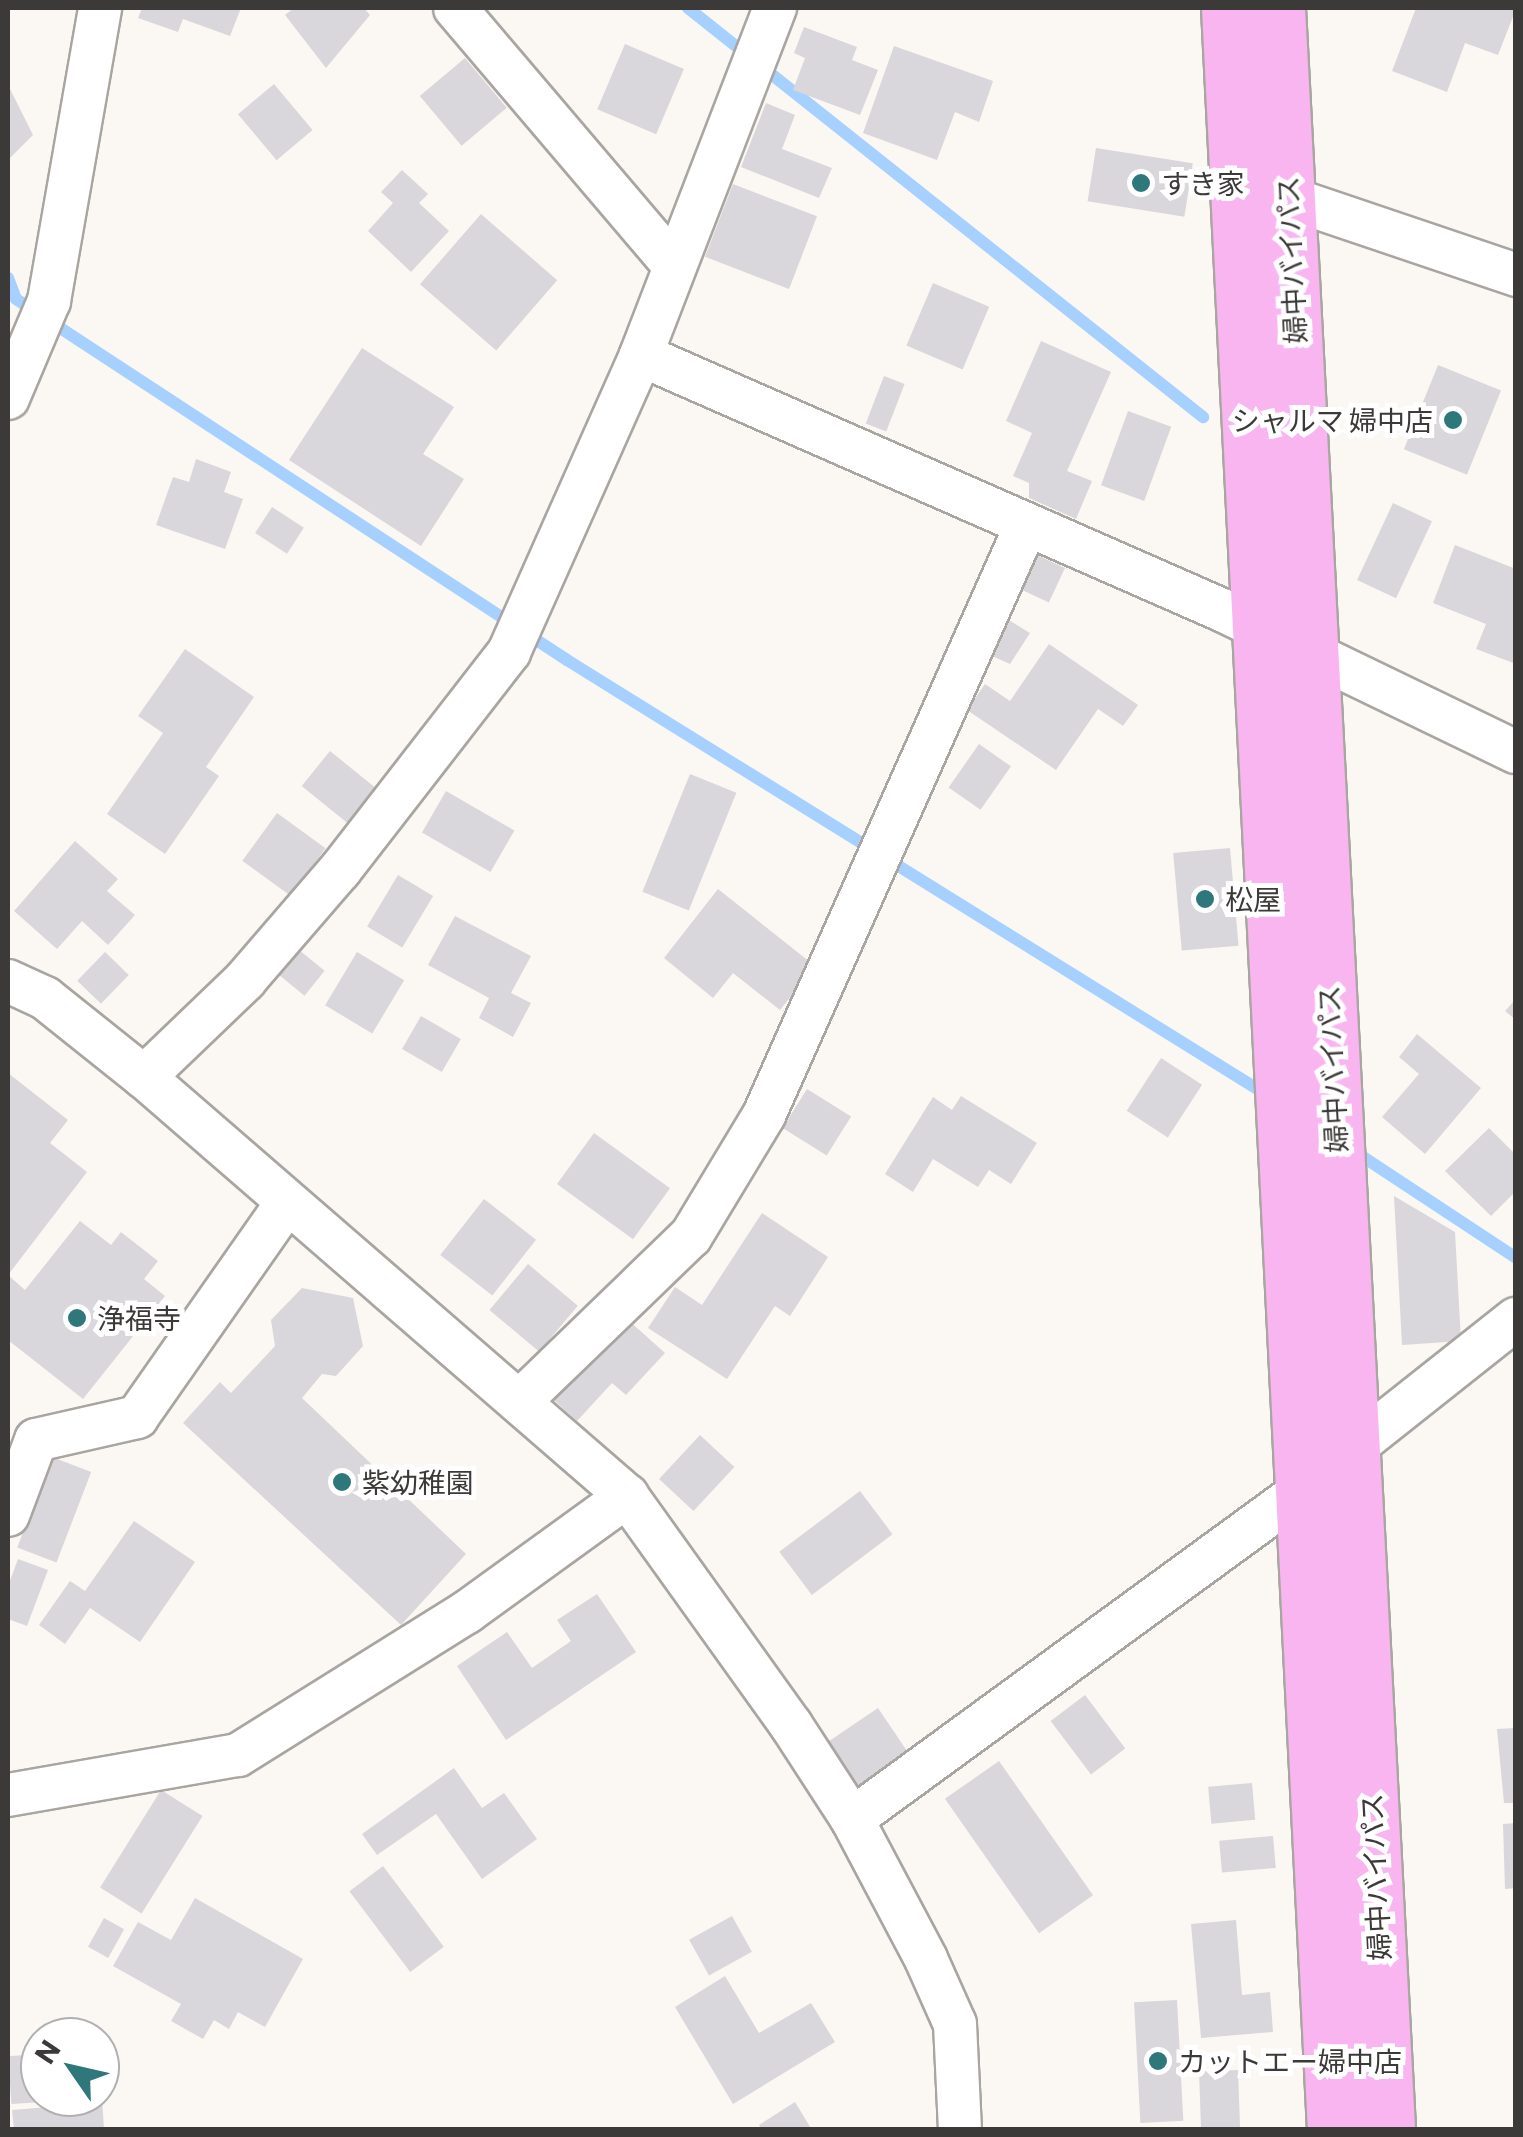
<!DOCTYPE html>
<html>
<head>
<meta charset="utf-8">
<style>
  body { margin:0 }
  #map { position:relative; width:1523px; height:2137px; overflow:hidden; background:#fbf7f3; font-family:Commissioner,"Noto Sans JP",sans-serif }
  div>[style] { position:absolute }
  .stream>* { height:12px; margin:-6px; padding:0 6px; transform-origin:6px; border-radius:6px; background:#a5d0ff }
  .building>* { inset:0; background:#d9d7db; transform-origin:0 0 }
  .roads { filter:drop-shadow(2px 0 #a9a5a1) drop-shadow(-2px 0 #a9a5a1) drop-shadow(0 2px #a9a5a1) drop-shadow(0 -2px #a9a5a1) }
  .minor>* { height:42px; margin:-21px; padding:0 21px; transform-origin:21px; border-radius:21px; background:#fff }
  .highway>* { height:55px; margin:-27.5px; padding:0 27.5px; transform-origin:27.5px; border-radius:27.5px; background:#f9b5f0 }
  .dots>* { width:28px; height:28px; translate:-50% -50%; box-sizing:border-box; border:5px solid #fff; border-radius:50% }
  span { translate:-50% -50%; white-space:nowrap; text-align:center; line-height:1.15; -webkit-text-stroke:10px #fff; paint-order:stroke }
  .poi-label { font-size:28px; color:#3c3a39 }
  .left { translate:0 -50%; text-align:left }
  .right { translate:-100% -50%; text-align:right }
  .street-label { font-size:28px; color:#3c3a39 }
  .frame { position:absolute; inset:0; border:10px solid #3c3a39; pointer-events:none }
  .north { position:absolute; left:20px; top:2017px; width:100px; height:100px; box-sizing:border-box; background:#fff; border:2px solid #b1b0b0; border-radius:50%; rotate:304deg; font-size:28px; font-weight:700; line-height:40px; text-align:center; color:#3c3a39 }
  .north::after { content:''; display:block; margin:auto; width:35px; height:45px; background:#2e777b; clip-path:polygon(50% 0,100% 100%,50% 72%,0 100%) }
</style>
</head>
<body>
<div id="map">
  <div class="stream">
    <i style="left:688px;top:8px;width:658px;rotate:38.46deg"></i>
    <i style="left:8px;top:278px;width:22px;rotate:69deg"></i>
    <i style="left:16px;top:299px;width:659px;rotate:33.23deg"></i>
    <i style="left:567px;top:660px;width:824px;rotate:31.86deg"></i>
    <i style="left:1351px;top:1149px;width:198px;rotate:33.4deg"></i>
  </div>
  <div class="building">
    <i style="clip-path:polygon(142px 8px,241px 8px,230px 36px,183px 19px,178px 32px,138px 18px)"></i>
    <i style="clip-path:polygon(294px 8px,364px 8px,370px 15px,326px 68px,285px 15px)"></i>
    <i style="clip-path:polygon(1416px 8px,1512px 8px,1516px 9px,1498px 55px,1465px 43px,1447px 92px,1392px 71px)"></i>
    <i style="clip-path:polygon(804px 27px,857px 47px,852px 60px,878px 70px,860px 115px,793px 90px,805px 58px,794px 53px)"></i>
    <i style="left:625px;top:44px;width:64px;height:71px;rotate:23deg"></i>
    <i style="clip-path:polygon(894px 46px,993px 81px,979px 122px,955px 112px,937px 160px,863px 133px)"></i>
    <i style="left:465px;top:58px;width:65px;height:59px;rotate:50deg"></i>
    <i style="left:274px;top:84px;width:60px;height:47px;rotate:50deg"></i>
    <i style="clip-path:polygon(8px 85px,33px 135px,8px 160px)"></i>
    <i style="clip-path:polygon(766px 103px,795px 115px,782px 149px,832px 168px,819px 198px,741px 167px)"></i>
    <i style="left:1096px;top:148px;width:98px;height:54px;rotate:9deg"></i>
    <i style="clip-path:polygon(402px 170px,428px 194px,419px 203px,449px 231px,411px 272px,368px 231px,393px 203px,381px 192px)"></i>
    <i style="left:733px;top:184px;width:90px;height:78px;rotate:21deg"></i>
    <i style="left:481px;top:214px;width:101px;height:93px;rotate:41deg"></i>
    <i style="left:933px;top:283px;width:61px;height:68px;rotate:23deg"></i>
    <i style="clip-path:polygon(1041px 341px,1111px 372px,1067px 471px,1092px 481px,1076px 519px,1029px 498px,1029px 483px,1013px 476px,1032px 433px,1006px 421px)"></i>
    <i style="clip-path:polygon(362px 348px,454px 407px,423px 454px,464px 479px,421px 546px,289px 460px)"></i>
    <i style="left:1438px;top:365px;width:68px;height:91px;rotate:22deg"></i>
    <i style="left:884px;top:376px;width:22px;height:51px;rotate:21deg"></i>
    <i style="left:1128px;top:411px;width:46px;height:79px;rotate:20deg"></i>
    <i style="clip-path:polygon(196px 459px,231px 472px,224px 492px,243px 499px,225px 549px,156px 525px,173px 477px,189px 482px)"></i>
    <i style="left:1393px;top:503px;width:43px;height:85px;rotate:25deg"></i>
    <i style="left:272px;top:507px;width:38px;height:31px;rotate:33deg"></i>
    <i style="clip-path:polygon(1455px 545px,1516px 569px,1516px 664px,1476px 649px,1486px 624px,1433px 603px)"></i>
    <i style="left:1035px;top:554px;width:33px;height:38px;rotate:25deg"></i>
    <i style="clip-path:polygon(1007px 619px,1030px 633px,1010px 664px,992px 656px)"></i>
    <i style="clip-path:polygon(1049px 644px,1138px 705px,1123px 726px,1098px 709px,1056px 770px,967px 710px,985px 684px,1010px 701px)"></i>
    <i style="clip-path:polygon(185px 649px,254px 697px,206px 767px,219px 776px,165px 854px,107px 814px,163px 733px,138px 716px)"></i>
    <i style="left:979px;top:744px;width:39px;height:53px;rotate:35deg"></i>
    <i style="left:330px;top:751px;width:62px;height:45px;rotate:39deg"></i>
    <i style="left:690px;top:774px;width:50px;height:127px;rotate:22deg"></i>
    <i style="left:446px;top:791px;width:79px;height:48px;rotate:30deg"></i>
    <i style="left:277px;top:813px;width:60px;height:59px;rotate:36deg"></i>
    <i style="clip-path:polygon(75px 841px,118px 879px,107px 891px,135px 915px,108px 945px,82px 921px,57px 949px,14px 911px)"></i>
    <i style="left:1230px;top:848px;width:98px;height:57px;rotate:85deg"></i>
    <i style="left:398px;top:875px;width:41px;height:60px;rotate:31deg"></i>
    <i style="clip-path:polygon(718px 889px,815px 966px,780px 1010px,733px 973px,713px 998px,664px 958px)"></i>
    <i style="clip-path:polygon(455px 916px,531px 956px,511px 993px,531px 1003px,513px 1037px,479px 1018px,489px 998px,428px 965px)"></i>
    <i style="left:299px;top:950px;width:33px;height:32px;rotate:39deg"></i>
    <i style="left:105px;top:952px;width:33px;height:40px;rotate:44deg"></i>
    <i style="left:357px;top:952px;width:55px;height:62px;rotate:31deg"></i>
    <i style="clip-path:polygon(1516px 999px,1516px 1020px,1505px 1011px)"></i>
    <i style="left:421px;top:1016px;width:46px;height:38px;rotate:30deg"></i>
    <i style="clip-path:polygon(1417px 1034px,1481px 1088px,1425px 1154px,1382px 1117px,1419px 1074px,1399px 1057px)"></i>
    <i style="left:1161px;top:1058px;width:49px;height:63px;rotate:33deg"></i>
    <i style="clip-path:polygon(8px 1073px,68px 1120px,50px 1143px,87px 1172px,8px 1275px,25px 1290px,80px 1221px,111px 1245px,121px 1232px,158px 1261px,144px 1279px,165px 1296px,83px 1399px,8px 1340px)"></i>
    <i style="left:807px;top:1089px;width:52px;height:46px;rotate:32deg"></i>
    <i style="clip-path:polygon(961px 1096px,1037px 1143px,1011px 1184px,989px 1170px,978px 1187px,933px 1159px,913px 1192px,885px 1174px,933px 1097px,952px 1110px)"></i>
    <i style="clip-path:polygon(1489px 1128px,1516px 1155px,1516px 1191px,1491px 1216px,1445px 1171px)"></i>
    <i style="left:594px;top:1133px;width:94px;height:63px;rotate:36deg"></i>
    <i style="clip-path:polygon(1394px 1196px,1455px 1232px,1461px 1341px,1402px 1345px)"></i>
    <i style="left:484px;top:1199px;width:66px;height:71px;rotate:38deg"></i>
    <i style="clip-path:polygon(762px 1213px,828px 1257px,790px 1316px,775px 1306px,727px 1379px,648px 1328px,675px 1287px,702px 1305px)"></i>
    <i style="left:528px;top:1264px;width:65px;height:60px;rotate:40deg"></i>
    <i style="clip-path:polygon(302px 1288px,353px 1298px,363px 1346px,336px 1376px,322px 1374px,302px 1398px,466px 1554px,401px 1625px,183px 1423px,220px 1382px,231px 1393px,275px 1346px,271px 1320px)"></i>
    <i style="clip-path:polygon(617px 1310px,665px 1353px,626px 1395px,612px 1383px,577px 1421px,544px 1391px)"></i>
    <i style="left:700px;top:1435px;width:47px;height:60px;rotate:43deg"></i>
    <i style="left:52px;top:1457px;width:42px;height:97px;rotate:21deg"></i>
    <i style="left:860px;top:1491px;width:54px;height:101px;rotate:53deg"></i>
    <i style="clip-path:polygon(134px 1521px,195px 1562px,140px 1642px,90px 1608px,65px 1644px,39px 1625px,70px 1581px,85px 1591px)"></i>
    <i style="clip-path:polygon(18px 1559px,48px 1570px,27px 1626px,8px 1619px,8px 1586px)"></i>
    <i style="clip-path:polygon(597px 1594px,636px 1652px,506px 1740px,457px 1666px,507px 1632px,532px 1668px,571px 1641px,557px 1620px)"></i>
    <i style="left:1085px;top:1695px;width:67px;height:43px;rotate:53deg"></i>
    <i style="left:878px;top:1708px;width:60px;height:62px;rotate:56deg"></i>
    <i style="clip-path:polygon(1516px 1728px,1516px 1803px,1504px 1803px,1497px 1729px)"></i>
    <i style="left:999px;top:1761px;width:164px;height:66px;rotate:55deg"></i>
    <i style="clip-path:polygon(454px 1768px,482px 1808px,504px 1793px,537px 1839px,482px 1879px,436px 1814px,377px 1855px,362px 1834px)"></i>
    <i style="left:1252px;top:1783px;width:37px;height:44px;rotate:85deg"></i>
    <i style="left:161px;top:1790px;width:49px;height:115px;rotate:32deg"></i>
    <i style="clip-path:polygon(1516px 1823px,1516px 1888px,1505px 1889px,1503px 1824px)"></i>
    <i style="left:1273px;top:1836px;width:32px;height:54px;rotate:85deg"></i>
    <i style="left:383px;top:1866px;width:101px;height:42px;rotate:53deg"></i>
    <i style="clip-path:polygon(195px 1898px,303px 1959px,265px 2027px,238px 2012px,229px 2029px,214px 2020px,203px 2039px,171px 2021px,181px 2004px,113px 1966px,138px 1922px,171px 1940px)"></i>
    <i style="left:732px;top:1916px;width:41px;height:49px;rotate:61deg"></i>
    <i style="left:104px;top:1918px;width:23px;height:33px;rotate:29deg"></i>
    <i style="clip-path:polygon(1236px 1920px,1242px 1995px,1270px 1992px,1273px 2032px,1201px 2038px,1191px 1924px)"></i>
    <i style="clip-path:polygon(725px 1976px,759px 2033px,811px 2003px,835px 2042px,733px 2104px,675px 2007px)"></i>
    <i style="left:1177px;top:2000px;width:121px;height:43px;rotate:87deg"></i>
    <i style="left:39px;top:2054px;width:48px;height:31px;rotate:86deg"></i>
    <i style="left:1238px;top:2070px;width:60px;height:39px;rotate:88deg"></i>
    <i style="clip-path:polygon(47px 2097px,102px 2097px,104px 2130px,14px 2130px,12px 2110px,48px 2107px)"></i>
    <i style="clip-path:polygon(795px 2102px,812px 2130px,762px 2130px,759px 2125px)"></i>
  </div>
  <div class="roads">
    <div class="minor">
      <i style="left:455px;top:8px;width:338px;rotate:49.6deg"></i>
      <i style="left:1289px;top:198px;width:240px;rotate:18.7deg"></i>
      <i style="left:641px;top:355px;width:634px;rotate:23.7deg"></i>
      <i style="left:1222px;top:610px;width:326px;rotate:25.8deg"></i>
      <i style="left:8px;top:398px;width:105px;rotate:-67.1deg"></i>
      <i style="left:49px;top:301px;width:297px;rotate:-80.1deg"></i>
      <i style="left:8px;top:981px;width:41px;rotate:24.7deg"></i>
      <i style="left:45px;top:998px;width:127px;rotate:38.6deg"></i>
      <i style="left:144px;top:1077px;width:639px;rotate:40.94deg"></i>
      <i style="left:627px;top:1496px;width:282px;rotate:54.4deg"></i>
      <i style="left:791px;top:1725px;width:112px;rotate:57deg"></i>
      <i style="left:852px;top:1819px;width:158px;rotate:62.1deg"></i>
      <i style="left:926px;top:1959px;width:71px;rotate:66deg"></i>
      <i style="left:955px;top:2024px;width:106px;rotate:87.3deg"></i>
      <i style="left:144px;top:1077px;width:140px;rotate:-43.8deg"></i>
      <i style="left:245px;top:980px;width:145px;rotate:-49.2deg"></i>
      <i style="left:340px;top:870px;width:276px;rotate:-52.2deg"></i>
      <i style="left:509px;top:652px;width:325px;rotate:-66deg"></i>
      <i style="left:641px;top:355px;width:372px;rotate:-68.9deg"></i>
      <i style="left:519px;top:1402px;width:239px;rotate:-44deg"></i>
      <i style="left:691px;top:1236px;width:141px;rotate:-58.9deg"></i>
      <i style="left:764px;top:1115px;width:642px;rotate:-66.03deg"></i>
      <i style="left:1353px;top:1448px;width:208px;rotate:-38.4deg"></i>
      <i style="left:8px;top:1515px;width:80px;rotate:-69.5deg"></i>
      <i style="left:36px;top:1440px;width:104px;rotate:-12.8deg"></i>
      <i style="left:137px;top:1417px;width:260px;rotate:-55deg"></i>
      <i style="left:8px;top:1795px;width:233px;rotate:-9.9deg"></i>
      <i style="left:238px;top:1755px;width:270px;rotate:-32deg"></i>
      <i style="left:467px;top:1612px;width:198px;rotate:-35.9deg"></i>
      <i style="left:852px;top:1819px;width:563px;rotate:-36.12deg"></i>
    </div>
    <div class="highway">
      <i style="left:1229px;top:8px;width:2125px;rotate:87.14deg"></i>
      <i style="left:1277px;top:8px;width:2125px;rotate:87.03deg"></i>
    </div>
  </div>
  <div class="dots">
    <i style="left:1141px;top:183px;background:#2e777b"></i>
    <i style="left:1453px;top:420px;background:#2e777b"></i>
    <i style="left:1205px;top:899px;background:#2e777b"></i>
    <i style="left:77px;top:1318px;background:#2e777b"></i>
    <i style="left:342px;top:1482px;background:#2e777b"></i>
    <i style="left:1158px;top:2061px;background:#2e777b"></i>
  </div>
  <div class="poi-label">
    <span class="left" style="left:1161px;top:183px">すき家</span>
    <span class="right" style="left:1433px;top:420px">シャルマ 婦中店</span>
    <span class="left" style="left:1225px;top:899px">松屋</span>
    <span class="left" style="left:97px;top:1318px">浄福寺</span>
    <span class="left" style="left:362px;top:1482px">紫幼稚園</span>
    <span class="left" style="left:1178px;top:2061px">カットエー婦中店</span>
  </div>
  <div class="street-label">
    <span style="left:1291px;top:260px;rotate:-93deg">婦中バイパス</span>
    <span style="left:1332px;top:1069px;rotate:-93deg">婦中バイパス</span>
    <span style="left:1375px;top:1877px;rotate:-93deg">婦中バイパス</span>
  </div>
  <div class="frame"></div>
  <div class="north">N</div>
</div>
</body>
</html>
